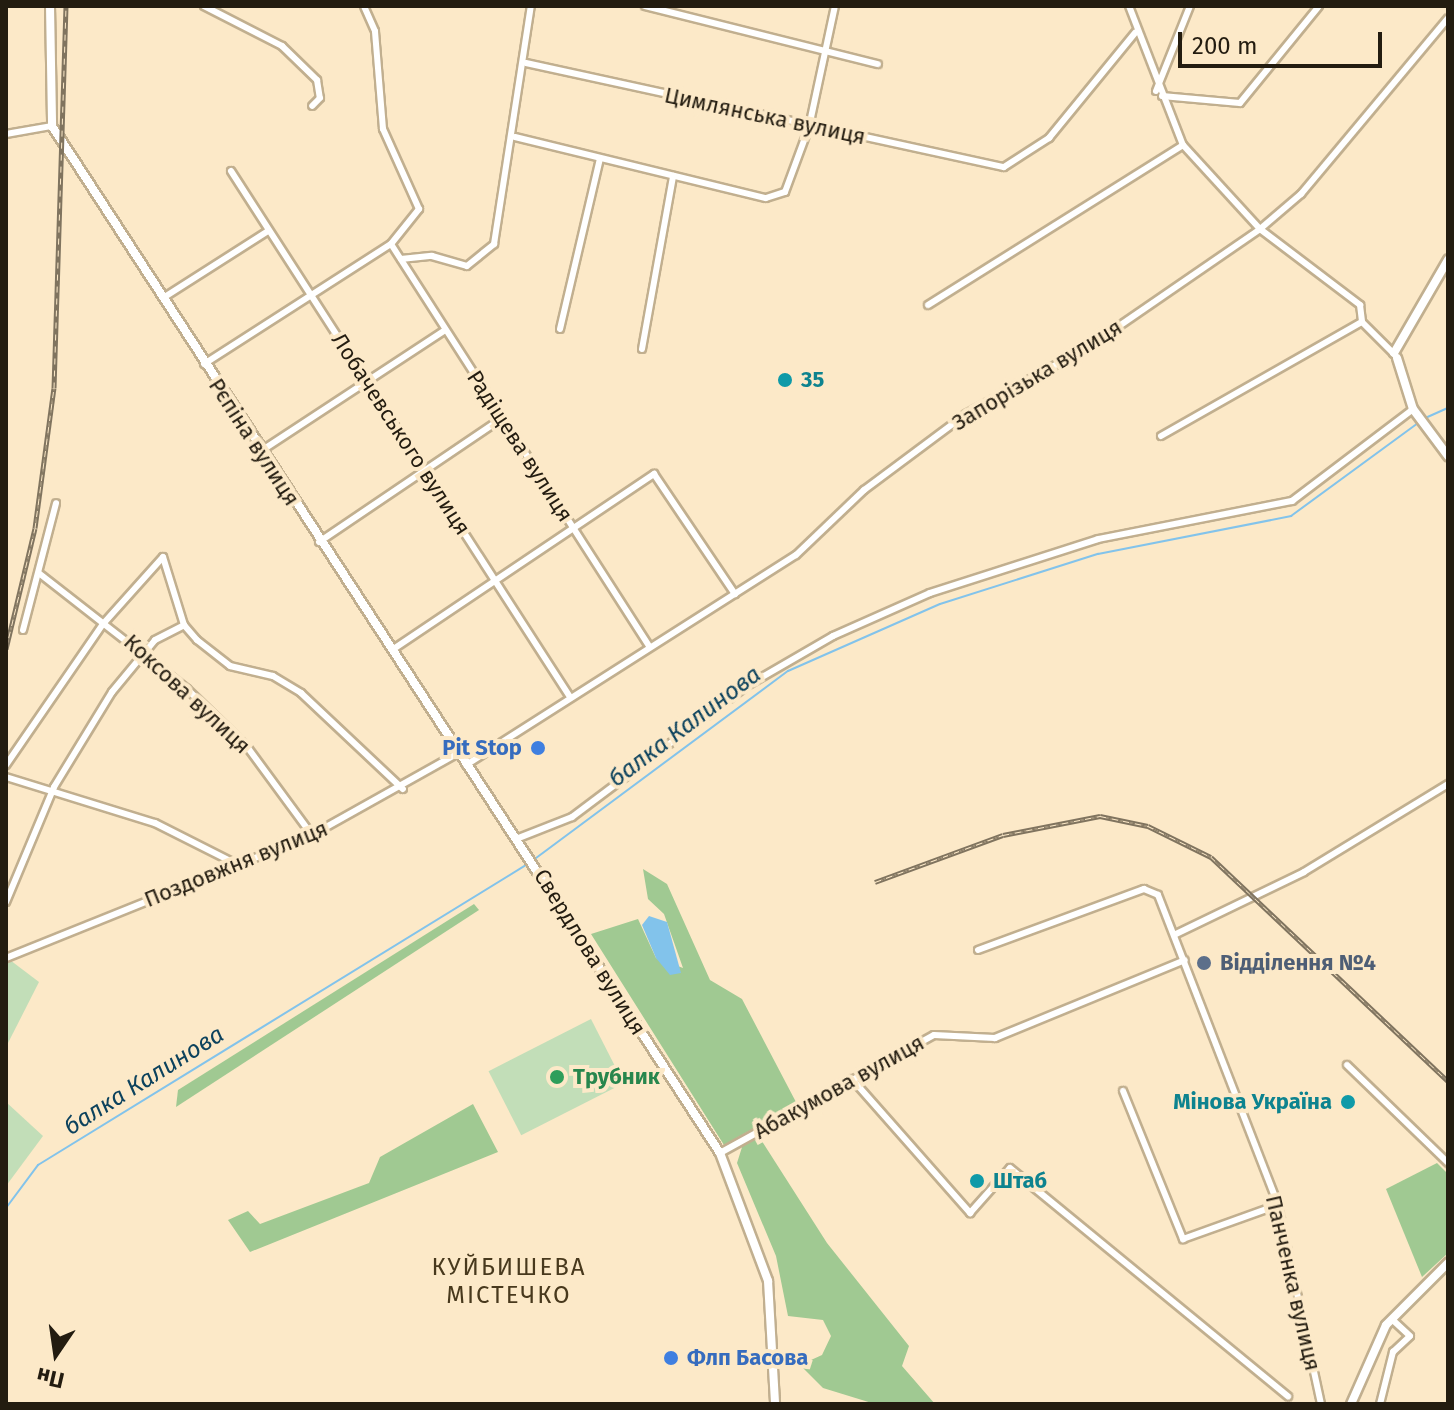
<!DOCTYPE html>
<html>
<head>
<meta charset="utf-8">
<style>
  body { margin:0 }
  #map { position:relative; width:1454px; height:1410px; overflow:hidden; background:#fce9c8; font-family:"Fira Sans",sans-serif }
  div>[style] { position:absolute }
  .green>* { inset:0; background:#c2deb8; transform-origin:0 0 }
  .forest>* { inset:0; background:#a0c992 }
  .water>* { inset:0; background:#82c3eb }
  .stream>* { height:2px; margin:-1px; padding:0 1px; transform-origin:1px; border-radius:1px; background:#82c3eb }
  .roads { filter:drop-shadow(2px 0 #c1af8f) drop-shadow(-2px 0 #c1af8f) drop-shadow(0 2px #c1af8f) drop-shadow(0 -2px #c1af8f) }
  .minor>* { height:6px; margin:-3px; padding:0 3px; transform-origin:3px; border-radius:3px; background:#fff }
  .tertiary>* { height:8px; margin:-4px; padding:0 4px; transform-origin:4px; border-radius:4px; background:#fff }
  .rail>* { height:5px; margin-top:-2.5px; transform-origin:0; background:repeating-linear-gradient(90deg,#fce9c8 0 6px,#80745f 0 12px); box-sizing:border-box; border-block:2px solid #80745f }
  .dots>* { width:22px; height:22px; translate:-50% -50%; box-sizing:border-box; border:4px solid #fce9c8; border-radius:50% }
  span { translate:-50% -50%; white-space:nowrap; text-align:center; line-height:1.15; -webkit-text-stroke:8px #fce9c8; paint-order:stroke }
  .street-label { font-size:22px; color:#231c10 }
  .culture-label { font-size:22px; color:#0d838f; font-weight:700 }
  .left { translate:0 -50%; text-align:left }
  .right { translate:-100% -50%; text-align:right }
  .shop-label { font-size:22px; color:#366cbe; font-weight:700 }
  .service-label { font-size:22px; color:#4e5e75; font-weight:700 }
  .leisure-label { font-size:22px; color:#27864d; font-weight:700 }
  .water-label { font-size:24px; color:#0c425d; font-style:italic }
  .neighbourhood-label { font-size:24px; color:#48391d; letter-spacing:2px }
  .frame { position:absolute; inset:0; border:8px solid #231c10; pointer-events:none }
  .north { position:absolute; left:16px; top:1314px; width:80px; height:80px; -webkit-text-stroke:6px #fce9c8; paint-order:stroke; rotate:193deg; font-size:22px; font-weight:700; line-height:32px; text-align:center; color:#231c10 }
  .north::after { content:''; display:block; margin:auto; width:28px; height:36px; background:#231c10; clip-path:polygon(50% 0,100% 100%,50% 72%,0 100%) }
  .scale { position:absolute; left:1178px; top:32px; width:204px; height:36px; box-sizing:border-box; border:4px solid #231c10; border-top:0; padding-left:10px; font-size:24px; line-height:28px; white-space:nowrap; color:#231c10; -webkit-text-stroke:6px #fce9c8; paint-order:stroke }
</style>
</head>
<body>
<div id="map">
  <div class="green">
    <i style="clip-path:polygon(6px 957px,39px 982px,6px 1047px)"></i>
    <i style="left:591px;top:1019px;width:72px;height:115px;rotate:63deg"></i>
    <i style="clip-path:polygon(6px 1102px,43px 1136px,6px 1186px)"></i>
  </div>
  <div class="forest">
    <i style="clip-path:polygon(643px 869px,667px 884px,710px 980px,742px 999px,797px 1104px,724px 1145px,591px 934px,638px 919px,656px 958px,683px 968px,664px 914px,648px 899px)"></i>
    <i style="clip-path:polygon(474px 904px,479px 910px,176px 1107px,178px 1090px)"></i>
    <i style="clip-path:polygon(473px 1104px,498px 1152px,250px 1252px,228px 1220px,248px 1211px,260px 1224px,369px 1183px,380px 1157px)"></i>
    <i style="clip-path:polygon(758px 1135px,827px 1243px,909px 1346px,902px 1366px,935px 1404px,875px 1404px,823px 1388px,800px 1365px,822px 1355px,831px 1336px,823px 1320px,788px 1316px,776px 1256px,737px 1163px,743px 1144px)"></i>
    <i style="clip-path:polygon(1437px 1163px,1448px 1174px,1448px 1253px,1422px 1277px,1386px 1189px)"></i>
  </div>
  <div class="water">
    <i style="clip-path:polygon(649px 916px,667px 922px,681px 973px,670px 975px,656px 958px,642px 925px)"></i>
  </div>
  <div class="stream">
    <i style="left:1423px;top:419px;width:27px;rotate:-24deg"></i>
    <i style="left:532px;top:861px;width:319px;rotate:-36.6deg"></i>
    <i style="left:788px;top:671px;width:166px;rotate:-23.8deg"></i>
    <i style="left:940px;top:604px;width:166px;rotate:-17.6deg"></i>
    <i style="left:1098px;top:554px;width:197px;rotate:-11.1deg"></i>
    <i style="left:1291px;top:516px;width:157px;rotate:-36.2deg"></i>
    <i style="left:6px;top:1208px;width:54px;rotate:-53.3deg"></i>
    <i style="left:38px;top:1165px;width:573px;rotate:-31.58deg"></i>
  </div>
  <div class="roads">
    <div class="minor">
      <i style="left:204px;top:6px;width:88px;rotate:27.1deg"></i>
      <i style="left:282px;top:46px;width:49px;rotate:44.2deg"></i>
      <i style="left:317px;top:80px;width:18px;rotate:81deg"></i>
      <i style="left:320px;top:98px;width:11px;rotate:135deg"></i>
      <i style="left:645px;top:6px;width:240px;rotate:14deg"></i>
      <i style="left:1129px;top:6px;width:149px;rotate:68.8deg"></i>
      <i style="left:1183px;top:145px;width:114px;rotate:47.5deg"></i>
      <i style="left:1260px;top:229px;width:126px;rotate:37.2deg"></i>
      <i style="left:1360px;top:305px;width:17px;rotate:83deg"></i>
      <i style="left:1362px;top:322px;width:47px;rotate:45deg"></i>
      <i style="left:526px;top:63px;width:489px;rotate:12.3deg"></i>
      <i style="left:1004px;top:167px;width:54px;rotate:-32.8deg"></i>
      <i style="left:1049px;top:138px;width:136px;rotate:-50.7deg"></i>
      <i style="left:1156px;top:91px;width:92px;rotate:-68.2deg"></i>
      <i style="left:1162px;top:96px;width:78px;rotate:5.1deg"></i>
      <i style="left:1240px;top:103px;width:125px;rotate:-50.8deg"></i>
      <i style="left:6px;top:134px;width:47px;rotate:-9.9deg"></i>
      <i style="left:515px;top:137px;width:258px;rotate:13.7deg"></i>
      <i style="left:766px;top:198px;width:20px;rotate:-18deg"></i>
      <i style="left:785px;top:192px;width:69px;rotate:-69.7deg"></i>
      <i style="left:809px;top:127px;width:124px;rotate:-77.9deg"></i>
      <i style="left:231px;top:171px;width:626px;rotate:57.2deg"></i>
      <i style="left:391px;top:244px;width:479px;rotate:57.3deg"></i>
      <i style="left:401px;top:259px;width:31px;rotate:-6deg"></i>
      <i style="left:432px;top:256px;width:36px;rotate:16deg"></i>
      <i style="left:467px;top:266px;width:35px;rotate:-39deg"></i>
      <i style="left:494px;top:244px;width:241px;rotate:-81.2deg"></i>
      <i style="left:163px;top:298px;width:125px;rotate:-32.5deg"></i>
      <i style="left:928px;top:305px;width:301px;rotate:-32.1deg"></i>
      <i style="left:560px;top:329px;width:175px;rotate:-76.8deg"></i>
      <i style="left:642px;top:349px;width:176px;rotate:-79.8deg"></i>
      <i style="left:204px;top:364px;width:222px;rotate:-32.7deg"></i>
      <i style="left:391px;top:244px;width:45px;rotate:-51.3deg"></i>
      <i style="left:419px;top:209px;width:88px;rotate:-114.2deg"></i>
      <i style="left:383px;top:129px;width:98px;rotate:-94.7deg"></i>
      <i style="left:375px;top:31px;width:27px;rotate:-114deg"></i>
      <i style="left:1161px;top:436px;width:231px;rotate:-29.6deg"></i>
      <i style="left:261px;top:451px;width:220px;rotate:-33.3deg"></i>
      <i style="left:319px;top:542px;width:220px;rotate:-34.1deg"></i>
      <i style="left:40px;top:574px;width:187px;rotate:38deg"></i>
      <i style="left:187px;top:689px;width:85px;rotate:44deg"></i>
      <i style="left:248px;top:748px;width:108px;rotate:53.7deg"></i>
      <i style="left:23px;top:630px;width:131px;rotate:-75.4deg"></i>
      <i style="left:392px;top:650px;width:316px;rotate:-33.9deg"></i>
      <i style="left:654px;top:474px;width:145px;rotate:56deg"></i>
      <i style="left:6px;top:765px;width:171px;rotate:-55.5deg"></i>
      <i style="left:103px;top:624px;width:90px;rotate:-48.2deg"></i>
      <i style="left:163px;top:557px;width:71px;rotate:72.8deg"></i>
      <i style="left:184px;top:625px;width:20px;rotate:49deg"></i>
      <i style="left:197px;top:640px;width:42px;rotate:38.2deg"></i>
      <i style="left:230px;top:666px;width:44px;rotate:13.1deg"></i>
      <i style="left:273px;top:676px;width:33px;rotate:31deg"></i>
      <i style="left:301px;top:693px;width:140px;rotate:43.3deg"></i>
      <i style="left:466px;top:765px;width:391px;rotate:-32.5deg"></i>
      <i style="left:796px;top:555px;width:94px;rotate:-43.7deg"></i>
      <i style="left:864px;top:490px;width:127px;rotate:-36.7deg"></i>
      <i style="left:966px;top:414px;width:141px;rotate:-28.7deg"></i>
      <i style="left:1090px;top:346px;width:206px;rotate:-34.5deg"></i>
      <i style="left:1260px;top:229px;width:54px;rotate:-40.5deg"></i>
      <i style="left:1301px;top:194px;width:229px;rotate:-50.1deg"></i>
      <i style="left:6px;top:777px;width:156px;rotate:17.2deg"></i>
      <i style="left:155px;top:823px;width:93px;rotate:26.8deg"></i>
      <i style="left:516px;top:839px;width:60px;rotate:-21.4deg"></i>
      <i style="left:572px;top:817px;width:216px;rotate:-36.9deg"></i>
      <i style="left:745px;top:687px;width:102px;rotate:-30.1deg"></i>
      <i style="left:833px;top:636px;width:106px;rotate:-23.9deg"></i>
      <i style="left:930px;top:593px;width:176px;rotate:-17.8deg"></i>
      <i style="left:1098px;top:539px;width:198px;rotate:-11.1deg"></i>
      <i style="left:1292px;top:501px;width:152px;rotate:-37.2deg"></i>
      <i style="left:6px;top:902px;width:125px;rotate:-67.3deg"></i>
      <i style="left:54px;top:787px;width:111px;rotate:-58.6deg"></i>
      <i style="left:112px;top:692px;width:67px;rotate:-50.4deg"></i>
      <i style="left:155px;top:640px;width:33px;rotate:-27deg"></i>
      <i style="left:1176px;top:934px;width:142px;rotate:-25.8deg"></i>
      <i style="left:1304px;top:872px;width:169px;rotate:-31.4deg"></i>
      <i style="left:978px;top:950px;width:177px;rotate:-20.2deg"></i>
      <i style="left:1144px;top:889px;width:15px;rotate:23deg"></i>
      <i style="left:1158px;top:895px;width:332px;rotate:68.8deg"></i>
      <i style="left:1278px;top:1205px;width:204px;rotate:77.8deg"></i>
      <i style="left:6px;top:958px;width:330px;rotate:-21.9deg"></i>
      <i style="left:312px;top:835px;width:167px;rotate:-29.3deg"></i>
      <i style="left:1347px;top:1065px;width:141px;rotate:44.1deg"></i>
      <i style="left:852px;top:1079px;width:179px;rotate:48.6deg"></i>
      <i style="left:970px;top:1213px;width:60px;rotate:-48.4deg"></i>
      <i style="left:1010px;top:1168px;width:360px;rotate:39.4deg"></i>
      <i style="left:1123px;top:1091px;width:160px;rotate:67.9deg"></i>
      <i style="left:1183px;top:1239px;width:101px;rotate:-19.7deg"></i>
      <i style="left:720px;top:1153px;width:244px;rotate:-28.9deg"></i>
      <i style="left:934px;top:1035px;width:61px;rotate:2.8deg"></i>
      <i style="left:995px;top:1038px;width:205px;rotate:-22.3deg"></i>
      <i style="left:1380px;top:1404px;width:54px;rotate:-76deg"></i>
      <i style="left:1393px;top:1352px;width:23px;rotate:-43deg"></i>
      <i style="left:1410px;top:1336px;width:25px;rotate:-137deg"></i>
    </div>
    <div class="tertiary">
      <i style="left:50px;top:6px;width:120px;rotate:89deg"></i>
      <i style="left:52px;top:126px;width:1225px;rotate:56.96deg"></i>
      <i style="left:720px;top:1153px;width:137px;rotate:69.4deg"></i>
      <i style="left:768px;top:1281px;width:123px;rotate:86.7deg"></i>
      <i style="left:1394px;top:353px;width:108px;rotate:-59.9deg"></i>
      <i style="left:1397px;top:358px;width:53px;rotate:72.6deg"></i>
      <i style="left:1413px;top:409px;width:59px;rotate:53.3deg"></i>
      <i style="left:1351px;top:1404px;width:86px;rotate:-66.1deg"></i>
      <i style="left:1386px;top:1325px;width:88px;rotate:-45deg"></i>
    </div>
  </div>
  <div class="rail">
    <i style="left:6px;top:649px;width:124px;rotate:-76.5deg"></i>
    <i style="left:35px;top:528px;width:141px;rotate:-82.3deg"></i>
    <i style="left:54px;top:388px;width:382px;rotate:-88.2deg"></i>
    <i style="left:875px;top:882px;width:136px;rotate:-20.2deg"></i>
    <i style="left:1003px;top:835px;width:99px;rotate:-11.1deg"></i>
    <i style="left:1100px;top:816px;width:49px;rotate:11.8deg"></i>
    <i style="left:1148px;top:826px;width:70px;rotate:26.2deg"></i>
    <i style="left:1211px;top:857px;width:326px;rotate:43.4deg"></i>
  </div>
  <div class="dots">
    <i style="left:785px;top:380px;background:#0f9aa8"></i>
    <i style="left:538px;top:748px;background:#3f7fe0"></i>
    <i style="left:1204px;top:963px;background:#5c6f8a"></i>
    <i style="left:557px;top:1077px;background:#2e9e5b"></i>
    <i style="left:1348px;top:1102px;background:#0f9aa8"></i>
    <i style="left:977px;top:1181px;background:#0f9aa8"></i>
    <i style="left:671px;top:1358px;background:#3f7fe0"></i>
  </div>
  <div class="street-label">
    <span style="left:765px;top:116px;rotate:12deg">Цимлянська вулиця</span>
    <span style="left:1037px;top:375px;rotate:-31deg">Запорізька вулиця</span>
    <span style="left:401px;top:434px;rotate:57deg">Лобачевського вулиця</span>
    <span style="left:254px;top:442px;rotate:57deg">Рєпіна вулиця</span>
    <span style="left:520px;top:446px;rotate:57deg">Радіщева вулиця</span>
    <span style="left:187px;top:694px;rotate:43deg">Коксова вулиця</span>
    <span style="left:236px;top:864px;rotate:-22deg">Поздовжня вулиця</span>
    <span style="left:590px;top:952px;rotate:58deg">Свердлова вулиця</span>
    <span style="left:839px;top:1087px;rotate:-29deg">Абакумова вулиця</span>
    <span style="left:1293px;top:1283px;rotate:77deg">Панченка вулиця</span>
  </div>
  <div class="culture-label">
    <span class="left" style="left:801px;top:380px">35</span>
    <span class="right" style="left:1332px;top:1102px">Мінова Україна</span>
    <span class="left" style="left:993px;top:1181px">Штаб</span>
  </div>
  <div class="shop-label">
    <span class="right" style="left:522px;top:748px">Pit Stop</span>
    <span class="left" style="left:687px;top:1358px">Флп Басова</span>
  </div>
  <div class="service-label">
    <span class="left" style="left:1220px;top:963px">Відділення №4</span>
  </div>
  <div class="leisure-label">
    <span class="left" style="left:573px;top:1077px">Трубник</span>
  </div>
  <div class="water-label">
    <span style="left:685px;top:727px;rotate:-37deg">балка Калинова</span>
    <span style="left:144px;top:1081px;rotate:-32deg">балка Калинова</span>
  </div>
  <div class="neighbourhood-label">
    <span style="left:509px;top:1282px">КУЙБИШЕВА<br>МІСТЕЧКО</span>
  </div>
  <div class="frame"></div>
  <div class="north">Пн</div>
  <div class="scale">200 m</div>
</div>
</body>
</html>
